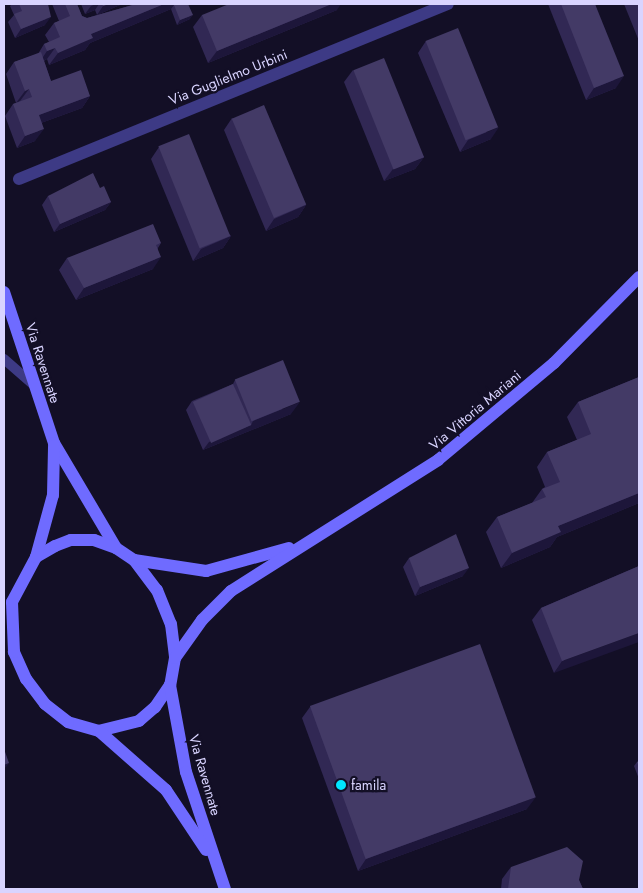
<!DOCTYPE html>
<html>
<head>
<meta charset="utf-8">
<style>
  body { margin:0 }
  #map { position:relative; width:643px; height:893px; overflow:hidden; background:#130f26; font-family:Jost,sans-serif }
  div>[style] { position:absolute }
  .lane>* { height:10px; margin:-5px; padding:0 5px; transform-origin:5px; border-radius:5px; background:#3d3a85 }
  .street>* { height:12px; margin:-6px; padding:0 6px; transform-origin:6px; border-radius:6px; background:#3d3a85 }
  .secondary>* { height:12px; margin:-6px; padding:0 6px; transform-origin:6px; border-radius:6px; background:#6f6bff }
  .wall>* { inset:0; background:#312854 }
  .shaded-wall>* { inset:0; background:#1d163a }
  .building>* { inset:0; background:#433a66; transform-origin:0 0 }
  .dots>* { width:14px; height:14px; translate:-50% -50%; box-sizing:border-box; border:2px solid #130f26; border-radius:50% }
  span { translate:-50% -50%; white-space:nowrap; text-align:center; line-height:1.15; -webkit-text-stroke:4.5px #130f26; paint-order:stroke }
  .street-label { font-size:14px; color:#d9d4ff }
  .poi-label { font-size:14px; color:#d9d4ff }
  .left { translate:0 -50%; text-align:left }
  .frame { position:absolute; inset:0; border:5px solid #d9d4ff; pointer-events:none }
</style>
</head>
<body>
<div id="map">
  <div class="lane">
    <i style="left:4px;top:359px;width:43px;rotate:41.2deg"></i>
  </div>
  <div class="street">
    <i style="left:19px;top:179px;width:463px;rotate:-22.2deg"></i>
  </div>
  <div class="secondary">
    <i style="left:4px;top:292px;width:159px;rotate:71.7deg"></i>
    <i style="left:54px;top:443px;width:122px;rotate:59.4deg"></i>
    <i style="left:116px;top:548px;width:22px;rotate:34deg"></i>
    <i style="left:134px;top:560px;width:38px;rotate:53deg"></i>
    <i style="left:157px;top:590px;width:37px;rotate:68deg"></i>
    <i style="left:171px;top:624px;width:34px;rotate:83deg"></i>
    <i style="left:175px;top:658px;width:27px;rotate:100deg"></i>
    <i style="left:170px;top:685px;width:27px;rotate:124deg"></i>
    <i style="left:155px;top:707px;width:21px;rotate:139deg"></i>
    <i style="left:139px;top:721px;width:41px;rotate:166deg"></i>
    <i style="left:99px;top:731px;width:32px;rotate:-164deg"></i>
    <i style="left:68px;top:722px;width:29px;rotate:-142deg"></i>
    <i style="left:45px;top:704px;width:31px;rotate:-127deg"></i>
    <i style="left:26px;top:679px;width:30px;rotate:-114deg"></i>
    <i style="left:14px;top:652px;width:50px;rotate:-92.3deg"></i>
    <i style="left:12px;top:602px;width:51px;rotate:-61.9deg"></i>
    <i style="left:36px;top:557px;width:22px;rotate:-30deg"></i>
    <i style="left:55px;top:546px;width:17px;rotate:-21deg"></i>
    <i style="left:71px;top:540px;width:23px"></i>
    <i style="left:94px;top:540px;width:23px;rotate:20deg"></i>
    <i style="left:36px;top:557px;width:64px;rotate:-74.7deg"></i>
    <i style="left:53px;top:495px;width:49px;rotate:-88.8deg"></i>
    <i style="left:134px;top:560px;width:73px;rotate:8.7deg"></i>
    <i style="left:206px;top:571px;width:86px;rotate:-15.5deg"></i>
    <i style="left:175px;top:658px;width:47px;rotate:-54.6deg"></i>
    <i style="left:202px;top:620px;width:41px;rotate:-45deg"></i>
    <i style="left:231px;top:591px;width:245px;rotate:-32.3deg"></i>
    <i style="left:438px;top:460px;width:151px;rotate:-39.9deg"></i>
    <i style="left:554px;top:363px;width:121px;rotate:-45.3deg"></i>
    <i style="left:170px;top:685px;width:88px;rotate:79.6deg"></i>
    <i style="left:186px;top:772px;width:123px;rotate:71.6deg"></i>
    <i style="left:99px;top:731px;width:89px;rotate:41.4deg"></i>
    <i style="left:166px;top:790px;width:72px;rotate:56.3deg"></i>
  </div>
  <div class="wall">
    <i style="clip-path:polygon(12px 4px,48px 4px,45px 25px,15px 38px,8px 22px,14px 15px,10px 6px)"></i>
    <i style="clip-path:polygon(52px 4px,77px 4px,82px 16px,87px 18px,136px 4px,188px 4px,190px 19px,177px 25px,171px 9px,90px 43px,85px 50px,49px 65px,47px 59px,44px 61px,51px 81px,90px 96px,82px 108px,41px 123px,35px 141px,17px 148px,5px 116px,13px 104px,16px 103px,6px 74px,14px 62px,38px 54px,44px 44px,49px 42px,45px 35px,54px 23px,59px 21px)"></i>
    <i style="clip-path:polygon(81px 4px,121px 4px,120px 5px,97px 15px,95px 10px,85px 14px)"></i>
    <i style="clip-path:polygon(548px 4px,595px 4px,616px 88px,586px 100px)"></i>
    <i style="clip-path:polygon(624px 4px,639px 4px,639px 41px)"></i>
    <i style="clip-path:polygon(337px 10px,208px 63px,193px 27px,202px 15px)"></i>
    <i style="clip-path:polygon(426px 41px,491px 139px,460px 152px,418px 53px)"></i>
    <i style="clip-path:polygon(353px 70px,424px 157px,415px 169px,384px 181px,344px 82px)"></i>
    <i style="clip-path:polygon(232px 118px,306px 205px,298px 217px,266px 231px,224px 130px)"></i>
    <i style="clip-path:polygon(159px 147px,231px 236px,223px 248px,193px 261px,151px 159px)"></i>
    <i style="clip-path:polygon(100px 188px,111px 202px,105px 210px,54px 232px,42px 205px,48px 196px)"></i>
    <i style="clip-path:polygon(161px 243px,158px 248px,153px 269px,76px 300px,59px 270px,67px 258px)"></i>
    <i style="clip-path:polygon(639px 377px,639px 503px,557px 537px,550px 547px,501px 568px,486px 532px,497px 517px,532px 503px,542px 489px,545px 487px,537px 467px,547px 452px,577px 440px,567px 417px,578px 402px)"></i>
    <i style="clip-path:polygon(235px 380px,291px 414px,203px 450px,186px 410px,192px 401px,233px 384px)"></i>
    <i style="clip-path:polygon(409px 558px,463px 576px,415px 596px,403px 567px)"></i>
    <i style="clip-path:polygon(639px 566px,554px 673px,532px 620px,541px 608px)"></i>
    <i style="clip-path:polygon(310px 707px,527px 809px,358px 871px,302px 718px)"></i>
    <i style="clip-path:polygon(639px 761px,639px 779px,634px 766px,637px 762px)"></i>
    <i style="clip-path:polygon(511px 867px,579px 880px,583px 889px,501px 889px,502px 879px)"></i>
  </div>
  <div class="shaded-wall">
    <i style="clip-path:polygon(96px 4px,99px 4px,95px 10px,85px 14px,91px 6px)"></i>
    <i style="clip-path:polygon(109px 4px,121px 4px,120px 5px,97px 15px,103px 6px)"></i>
    <i style="clip-path:polygon(164px 4px,184px 4px,174px 5px,171px 9px,90px 43px,85px 50px,49px 65px,58px 53px,91px 34px)"></i>
    <i style="clip-path:polygon(332px 4px,341px 4px,337px 10px,208px 63px,217px 51px)"></i>
    <i style="clip-path:polygon(193px 15px,190px 19px,177px 25px,180px 20px)"></i>
    <i style="clip-path:polygon(51px 17px,45px 25px,15px 38px,21px 29px)"></i>
    <i style="clip-path:polygon(55px 48px,47px 59px,39px 63px,47px 51px)"></i>
    <i style="clip-path:polygon(624px 76px,616px 88px,586px 100px,594px 88px)"></i>
    <i style="clip-path:polygon(29px 89px,20px 101px,16px 103px,25px 91px)"></i>
    <i style="clip-path:polygon(90px 96px,82px 108px,30px 127px,39px 115px)"></i>
    <i style="clip-path:polygon(499px 127px,491px 139px,460px 152px,468px 140px)"></i>
    <i style="clip-path:polygon(44px 129px,35px 141px,17px 148px,25px 136px)"></i>
    <i style="clip-path:polygon(424px 157px,415px 169px,384px 181px,393px 169px)"></i>
    <i style="clip-path:polygon(111px 202px,105px 210px,54px 232px,60px 224px)"></i>
    <i style="clip-path:polygon(306px 205px,298px 217px,266px 231px,274px 219px)"></i>
    <i style="clip-path:polygon(231px 236px,223px 248px,193px 261px,201px 249px)"></i>
    <i style="clip-path:polygon(161px 257px,153px 269px,76px 300px,84px 288px)"></i>
    <i style="clip-path:polygon(300px 402px,291px 414px,203px 450px,209px 442px,251px 425px,253px 421px)"></i>
    <i style="clip-path:polygon(639px 493px,639px 503px,557px 537px,550px 547px,501px 568px,512px 553px,558px 526px)"></i>
    <i style="clip-path:polygon(469px 568px,463px 576px,415px 596px,420px 587px)"></i>
    <i style="clip-path:polygon(639px 633px,639px 642px,554px 673px,562px 661px)"></i>
    <i style="clip-path:polygon(9px 763px,6px 767px,4px 768px,4px 765px)"></i>
    <i style="clip-path:polygon(536px 797px,527px 809px,358px 871px,366px 859px)"></i>
  </div>
  <div class="building">
    <i style="clip-path:polygon(19px 4px,48px 4px,51px 17px,21px 29px,14px 14px,22px 11px)"></i>
    <i style="clip-path:polygon(65px 4px,77px 4px,82px 16px,87px 18px,136px 4px,164px 4px,91px 34px,93px 38px,58px 53px,55px 48px,47px 51px,44px 44px,60px 37px,54px 23px,70px 16px)"></i>
    <i style="clip-path:polygon(102px 4px,109px 4px,103px 6px)"></i>
    <i style="clip-path:polygon(177px 4px,188px 4px,193px 15px,180px 20px,174px 5px)"></i>
    <i style="clip-path:polygon(229px 4px,332px 4px,217px 51px,202px 15px)"></i>
    <i style="clip-path:polygon(561px 4px,595px 4px,624px 76px,594px 88px)"></i>
    <i style="left:458px;top:28px;width:107px;height:35px;rotate:68deg"></i>
    <i style="clip-path:polygon(41px 52px,51px 81px,81px 70px,90px 96px,39px 115px,44px 129px,25px 136px,13px 104px,32px 97px,29px 89px,25px 91px,14px 62px)"></i>
    <i style="left:384px;top:58px;width:107px;height:33px;rotate:68deg"></i>
    <i style="left:264px;top:105px;width:108px;height:35px;rotate:67deg"></i>
    <i style="left:189px;top:134px;width:110px;height:33px;rotate:68deg"></i>
    <i style="clip-path:polygon(93px 173px,100px 188px,104px 186px,111px 202px,60px 224px,48px 196px)"></i>
    <i style="clip-path:polygon(153px 224px,161px 243px,156px 245px,161px 257px,84px 288px,67px 258px)"></i>
    <i style="left:283px;top:360px;width:45px;height:52px;rotate:68deg"></i>
    <i style="clip-path:polygon(639px 377px,639px 493px,558px 526px,561px 532px,512px 553px,497px 517px,546px 497px,542px 489px,560px 482px,547px 452px,591px 434px,578px 402px)"></i>
    <i style="left:233px;top:384px;width:45px;height:44px;rotate:66deg"></i>
    <i style="clip-path:polygon(456px 534px,469px 568px,420px 587px,409px 558px)"></i>
    <i style="clip-path:polygon(639px 566px,639px 633px,562px 661px,541px 608px)"></i>
    <i style="left:480px;top:644px;width:163px;height:181px;rotate:70deg"></i>
    <i style="clip-path:polygon(4px 749px,9px 763px,4px 765px)"></i>
    <i style="clip-path:polygon(639px 761px,639px 768px,637px 762px)"></i>
    <i style="clip-path:polygon(567px 847px,583px 861px,579px 880px,583px 889px,508px 889px,511px 867px)"></i>
  </div>
  <div class="dots">
    <i style="left:341px;top:785px;background:#00e5ff"></i>
  </div>
  <div class="street-label">
    <span style="left:228px;top:77px;rotate:-22deg">Via Guglielmo Urbini</span>
    <span style="left:43px;top:363px;rotate:72deg">Via Ravennate</span>
    <span style="left:475px;top:410px;rotate:-40deg">Via Vittoria Mariani</span>
    <span style="left:205px;top:775px;rotate:74deg">Via Ravennate</span>
  </div>
  <div class="poi-label">
    <span class="left" style="left:351px;top:785px">famila</span>
  </div>
  <div class="frame"></div>
</div>
</body>
</html>
